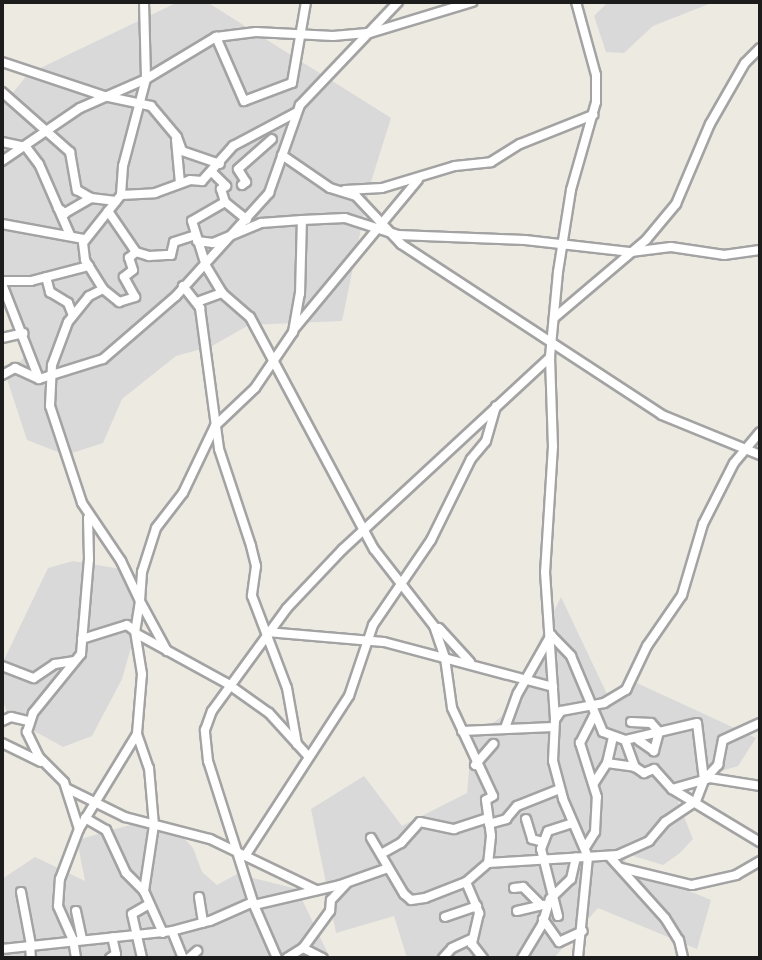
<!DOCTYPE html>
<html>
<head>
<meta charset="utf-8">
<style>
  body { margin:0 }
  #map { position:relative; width:762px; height:960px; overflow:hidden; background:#edeae2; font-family:"Archivo Narrow",sans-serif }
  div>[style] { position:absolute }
  .residential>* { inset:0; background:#dad9d9 }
  .roads { filter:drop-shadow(2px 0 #a3a3a3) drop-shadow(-2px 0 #a3a3a3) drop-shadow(0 2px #a3a3a3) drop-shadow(0 -2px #a3a3a3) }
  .minor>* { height:8px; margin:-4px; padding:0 4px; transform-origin:4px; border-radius:4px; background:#fff }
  span { translate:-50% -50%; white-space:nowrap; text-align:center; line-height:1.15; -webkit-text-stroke:5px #fff; paint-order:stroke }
  .frame { position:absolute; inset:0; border:4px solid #1c1c1c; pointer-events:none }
</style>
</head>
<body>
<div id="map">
  <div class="residential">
    <i style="clip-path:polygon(178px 2px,207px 2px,391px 118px,370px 185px,342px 321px,249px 325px,212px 346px,176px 356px,122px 399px,103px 443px,66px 455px,27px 440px,7px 379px,30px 349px,11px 320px,2px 287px,2px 106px,28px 74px)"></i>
    <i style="clip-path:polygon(608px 2px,714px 2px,653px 26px,624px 53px,606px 52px,594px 16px)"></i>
    <i style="clip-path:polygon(73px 561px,127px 570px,139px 619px,122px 679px,92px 736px,63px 747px,9px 717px,2px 699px,2px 664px,48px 568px)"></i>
    <i style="clip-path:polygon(561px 597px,607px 694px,637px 683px,756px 738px,738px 766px,690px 780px,678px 802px,693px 839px,680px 853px,663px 865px,627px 854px,624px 864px,711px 900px,697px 949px,598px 908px,554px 958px,407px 958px,394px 916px,336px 933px,311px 809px,364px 776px,402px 826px,467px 793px,472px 739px,502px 716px)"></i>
    <i style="clip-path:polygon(144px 821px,175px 828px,193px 848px,202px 872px,217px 885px,237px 874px,297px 889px,330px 958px,2px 958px,2px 879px,35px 857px,85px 881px,77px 840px)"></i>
  </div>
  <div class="roads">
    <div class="minor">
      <i style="left:144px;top:2px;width:77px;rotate:88.5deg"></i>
      <i style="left:146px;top:79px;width:82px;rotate:-31deg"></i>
      <i style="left:216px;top:37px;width:40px;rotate:-7.1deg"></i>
      <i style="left:256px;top:32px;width:77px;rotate:3deg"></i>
      <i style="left:333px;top:36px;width:37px;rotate:-5deg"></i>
      <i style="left:370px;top:33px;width:107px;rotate:-16.9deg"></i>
      <i style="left:576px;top:2px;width:76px;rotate:74.7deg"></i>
      <i style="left:596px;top:75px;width:27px;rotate:90deg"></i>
      <i style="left:596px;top:102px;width:91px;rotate:105.9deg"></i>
      <i style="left:571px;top:190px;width:83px;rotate:99deg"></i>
      <i style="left:558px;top:272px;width:85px;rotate:95.4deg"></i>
      <i style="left:550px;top:357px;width:89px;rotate:88.1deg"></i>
      <i style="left:553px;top:446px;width:126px;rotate:93.6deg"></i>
      <i style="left:545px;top:572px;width:148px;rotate:86.1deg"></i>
      <i style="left:555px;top:720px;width:41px;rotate:92.8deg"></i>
      <i style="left:553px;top:761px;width:39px;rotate:75deg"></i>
      <i style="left:563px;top:799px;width:63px;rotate:66.7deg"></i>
      <i style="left:588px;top:857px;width:101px;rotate:95.7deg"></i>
      <i style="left:216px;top:37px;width:70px;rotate:66.4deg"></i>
      <i style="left:244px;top:101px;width:51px;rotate:-20.6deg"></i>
      <i style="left:292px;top:83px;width:82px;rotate:-80.2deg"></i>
      <i style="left:2px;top:62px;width:108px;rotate:18.4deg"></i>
      <i style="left:104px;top:96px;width:48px;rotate:12deg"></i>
      <i style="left:151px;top:106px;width:40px;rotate:50deg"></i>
      <i style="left:177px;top:137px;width:15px;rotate:70deg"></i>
      <i style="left:182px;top:151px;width:40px;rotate:18.9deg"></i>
      <i style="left:2px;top:92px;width:91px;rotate:41.4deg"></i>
      <i style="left:70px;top:152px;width:39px;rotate:80deg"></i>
      <i style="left:77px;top:190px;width:16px;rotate:30deg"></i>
      <i style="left:91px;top:198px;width:25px;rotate:7deg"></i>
      <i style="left:176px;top:140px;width:43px;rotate:84.7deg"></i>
      <i style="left:2px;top:142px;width:25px;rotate:12deg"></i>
      <i style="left:26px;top:147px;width:21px;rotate:53deg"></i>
      <i style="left:39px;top:164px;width:77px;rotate:66.4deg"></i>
      <i style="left:282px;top:155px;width:58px;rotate:34.5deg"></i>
      <i style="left:330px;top:188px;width:27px;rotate:17deg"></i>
      <i style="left:356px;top:196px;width:66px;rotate:46.8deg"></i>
      <i style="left:401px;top:244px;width:312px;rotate:33.2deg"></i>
      <i style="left:662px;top:415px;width:106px;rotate:22.2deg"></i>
      <i style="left:2px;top:161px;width:94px;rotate:-34.2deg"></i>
      <i style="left:80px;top:108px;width:72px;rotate:-23.7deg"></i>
      <i style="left:146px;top:79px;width:90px;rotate:104.8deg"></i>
      <i style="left:123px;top:166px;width:29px;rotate:94deg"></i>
      <i style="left:121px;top:195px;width:61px;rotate:128.4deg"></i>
      <i style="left:83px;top:243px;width:17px;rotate:83deg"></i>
      <i style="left:85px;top:260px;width:34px;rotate:58deg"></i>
      <i style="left:103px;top:289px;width:16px;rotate:153deg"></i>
      <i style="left:89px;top:296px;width:33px;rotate:129deg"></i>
      <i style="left:68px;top:322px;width:46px;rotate:110.4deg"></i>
      <i style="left:52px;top:365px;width:41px;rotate:92.8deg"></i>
      <i style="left:50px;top:406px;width:102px;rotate:71.7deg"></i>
      <i style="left:82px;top:503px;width:70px;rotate:56.1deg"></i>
      <i style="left:121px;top:561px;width:44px;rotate:64.6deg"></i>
      <i style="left:140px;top:601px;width:30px;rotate:99deg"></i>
      <i style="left:135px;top:631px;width:44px;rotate:80.8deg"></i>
      <i style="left:142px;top:674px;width:60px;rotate:94.8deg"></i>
      <i style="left:137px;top:734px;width:36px;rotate:71deg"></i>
      <i style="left:149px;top:768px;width:57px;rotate:85deg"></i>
      <i style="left:154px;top:825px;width:67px;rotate:98.6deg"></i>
      <i style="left:144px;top:891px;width:46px;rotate:65.7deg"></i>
      <i style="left:212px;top:172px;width:20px;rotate:45deg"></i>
      <i style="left:226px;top:186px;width:6px;rotate:149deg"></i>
      <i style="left:221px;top:189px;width:14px;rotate:73deg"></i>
      <i style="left:225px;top:202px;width:38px;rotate:150deg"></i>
      <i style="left:192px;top:221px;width:47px;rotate:72.7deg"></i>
      <i style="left:206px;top:266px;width:31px;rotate:59deg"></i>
      <i style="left:222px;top:293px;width:37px;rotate:41deg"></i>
      <i style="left:250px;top:317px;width:263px;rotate:61.9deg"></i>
      <i style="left:374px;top:549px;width:98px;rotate:52.1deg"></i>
      <i style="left:434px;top:626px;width:34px;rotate:71deg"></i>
      <i style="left:445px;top:658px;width:50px;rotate:82deg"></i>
      <i style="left:452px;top:708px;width:97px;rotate:65deg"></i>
      <i style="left:493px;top:796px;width:8px;rotate:150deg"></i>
      <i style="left:486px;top:800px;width:36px;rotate:82deg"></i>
      <i style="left:491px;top:836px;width:27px;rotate:96deg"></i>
      <i style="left:488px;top:863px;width:29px;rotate:139deg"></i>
      <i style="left:466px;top:882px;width:44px;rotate:158.7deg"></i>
      <i style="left:425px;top:898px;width:14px;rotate:172deg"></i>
      <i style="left:411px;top:900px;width:9px;rotate:-139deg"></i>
      <i style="left:404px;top:894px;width:65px;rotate:-120.5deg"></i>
      <i style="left:242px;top:185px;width:5px;rotate:-37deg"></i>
      <i style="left:246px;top:182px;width:15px;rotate:-122deg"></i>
      <i style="left:238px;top:169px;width:45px;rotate:-41.4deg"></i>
      <i style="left:345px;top:190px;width:37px;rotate:-3deg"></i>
      <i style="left:382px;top:188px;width:76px;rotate:-16.8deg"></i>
      <i style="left:455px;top:166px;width:36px;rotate:-6deg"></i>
      <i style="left:491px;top:162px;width:34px;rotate:-32deg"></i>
      <i style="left:520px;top:144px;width:79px;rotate:-21.7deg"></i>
      <i style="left:121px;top:195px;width:34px;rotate:-3deg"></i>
      <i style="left:155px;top:193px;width:37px;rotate:-20deg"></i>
      <i style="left:190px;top:180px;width:12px;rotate:5deg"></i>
      <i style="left:202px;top:181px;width:47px;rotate:-48.5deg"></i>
      <i style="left:233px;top:146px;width:72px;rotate:-28deg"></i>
      <i style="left:225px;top:202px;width:28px;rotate:39deg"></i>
      <i style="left:58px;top:208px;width:9px;rotate:36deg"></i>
      <i style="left:65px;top:213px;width:30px;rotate:-30deg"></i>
      <i style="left:108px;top:211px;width:50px;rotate:55.7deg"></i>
      <i style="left:136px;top:252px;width:14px;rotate:17deg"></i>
      <i style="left:149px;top:256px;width:22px;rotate:-3deg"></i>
      <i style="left:171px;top:255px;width:13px;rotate:-77deg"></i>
      <i style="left:174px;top:242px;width:22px;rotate:-18deg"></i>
      <i style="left:2px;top:224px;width:83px;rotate:10.4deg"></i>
      <i style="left:197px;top:241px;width:16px;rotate:7deg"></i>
      <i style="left:213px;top:243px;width:52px;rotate:-22.6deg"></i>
      <i style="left:261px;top:223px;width:41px;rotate:-4.2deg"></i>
      <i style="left:46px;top:277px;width:16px;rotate:75deg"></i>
      <i style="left:50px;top:292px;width:21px;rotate:31deg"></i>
      <i style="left:68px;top:303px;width:11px;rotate:68deg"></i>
      <i style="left:2px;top:281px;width:29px"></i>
      <i style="left:31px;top:281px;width:60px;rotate:-14.5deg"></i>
      <i style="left:2px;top:284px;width:102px;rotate:68.7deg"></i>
      <i style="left:183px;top:286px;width:28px;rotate:52deg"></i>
      <i style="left:200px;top:308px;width:142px;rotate:82.3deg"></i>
      <i style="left:219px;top:449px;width:102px;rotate:71.7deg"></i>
      <i style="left:251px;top:546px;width:21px;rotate:76deg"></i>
      <i style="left:256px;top:566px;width:30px;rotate:98deg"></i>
      <i style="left:252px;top:596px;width:98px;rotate:69.2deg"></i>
      <i style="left:287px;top:688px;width:57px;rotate:79.9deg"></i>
      <i style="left:103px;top:289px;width:21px;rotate:39deg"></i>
      <i style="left:119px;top:302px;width:17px;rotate:-17deg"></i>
      <i style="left:135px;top:297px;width:23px;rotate:-119deg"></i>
      <i style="left:124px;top:277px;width:11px;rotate:-38deg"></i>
      <i style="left:133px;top:270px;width:13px;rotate:-108deg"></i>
      <i style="left:129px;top:258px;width:9px;rotate:-41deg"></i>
      <i style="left:197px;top:302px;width:27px;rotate:-20deg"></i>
      <i style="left:554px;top:318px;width:121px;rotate:-40.3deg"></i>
      <i style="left:646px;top:240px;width:47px;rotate:-50.2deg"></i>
      <i style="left:676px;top:204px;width:87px;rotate:-67deg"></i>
      <i style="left:710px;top:124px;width:70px;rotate:-60.2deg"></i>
      <i style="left:745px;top:63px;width:21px;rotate:-45deg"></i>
      <i style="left:295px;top:328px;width:192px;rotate:-50.3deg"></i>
      <i style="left:2px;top:338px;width:22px;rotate:-13deg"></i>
      <i style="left:2px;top:375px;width:15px;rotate:-28deg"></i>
      <i style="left:15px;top:368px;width:26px;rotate:25deg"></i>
      <i style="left:39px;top:379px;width:67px;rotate:-17.4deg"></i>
      <i style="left:103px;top:359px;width:96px;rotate:-40.8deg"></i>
      <i style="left:176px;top:296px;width:139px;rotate:-47.9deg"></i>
      <i style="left:269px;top:193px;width:93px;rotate:-70.6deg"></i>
      <i style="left:300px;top:105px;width:142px;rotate:-46.4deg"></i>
      <i style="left:439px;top:628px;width:46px;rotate:47.6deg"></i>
      <i style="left:267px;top:632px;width:117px;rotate:4.9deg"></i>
      <i style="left:384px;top:642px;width:175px;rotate:14.9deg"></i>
      <i style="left:137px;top:634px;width:104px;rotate:28.8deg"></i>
      <i style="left:228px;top:684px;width:50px;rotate:35.3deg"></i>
      <i style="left:269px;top:713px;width:58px;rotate:47.8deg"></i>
      <i style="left:82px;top:639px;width:47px;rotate:-17.3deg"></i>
      <i style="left:127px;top:625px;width:10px;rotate:37deg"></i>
      <i style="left:167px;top:651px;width:57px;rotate:-118.4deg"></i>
      <i style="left:140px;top:601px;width:29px;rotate:-86deg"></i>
      <i style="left:142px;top:572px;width:46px;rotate:-72.3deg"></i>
      <i style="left:156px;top:528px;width:44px;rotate:-52.4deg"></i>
      <i style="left:183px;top:493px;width:74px;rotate:-64.5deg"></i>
      <i style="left:215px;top:426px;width:55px;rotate:-43.5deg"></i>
      <i style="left:255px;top:388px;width:68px;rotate:-55.8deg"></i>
      <i style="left:293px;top:332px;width:39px;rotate:-80deg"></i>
      <i style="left:300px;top:294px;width:74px;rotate:-88.5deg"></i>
      <i style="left:302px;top:220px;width:43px;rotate:-2.7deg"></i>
      <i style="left:345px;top:218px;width:56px;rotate:17.8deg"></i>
      <i style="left:398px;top:235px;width:127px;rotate:2.3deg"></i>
      <i style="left:525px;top:240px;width:107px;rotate:6.5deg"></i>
      <i style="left:631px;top:252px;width:40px;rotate:-7.1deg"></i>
      <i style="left:671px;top:247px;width:54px;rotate:8.6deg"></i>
      <i style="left:724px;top:255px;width:36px;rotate:-8deg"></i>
      <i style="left:2px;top:666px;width:34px;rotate:21deg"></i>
      <i style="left:34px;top:678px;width:25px;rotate:-34deg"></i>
      <i style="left:55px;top:664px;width:20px;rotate:-9deg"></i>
      <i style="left:555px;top:720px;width:11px;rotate:-56deg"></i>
      <i style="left:561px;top:711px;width:44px;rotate:-10.5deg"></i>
      <i style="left:604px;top:703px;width:26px;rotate:-31deg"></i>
      <i style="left:626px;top:690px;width:49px;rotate:-64.5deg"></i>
      <i style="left:647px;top:646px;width:62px;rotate:-55.5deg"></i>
      <i style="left:682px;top:595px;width:74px;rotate:-73.5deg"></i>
      <i style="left:703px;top:524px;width:68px;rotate:-63.1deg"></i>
      <i style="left:734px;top:463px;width:40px;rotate:-50deg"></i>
      <i style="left:2px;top:721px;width:10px;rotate:-24deg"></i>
      <i style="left:11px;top:717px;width:18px;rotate:13deg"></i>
      <i style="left:631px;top:722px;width:20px;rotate:3deg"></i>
      <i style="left:651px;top:723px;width:12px;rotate:48deg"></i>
      <i style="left:659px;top:732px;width:20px;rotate:105deg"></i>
      <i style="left:654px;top:751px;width:19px;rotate:-145deg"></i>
      <i style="left:505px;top:728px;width:37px;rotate:-70deg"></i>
      <i style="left:518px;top:693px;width:67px;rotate:-60.4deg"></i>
      <i style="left:551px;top:635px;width:29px;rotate:46deg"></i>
      <i style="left:571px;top:656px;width:82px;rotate:67.2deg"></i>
      <i style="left:603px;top:732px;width:23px;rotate:20deg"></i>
      <i style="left:625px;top:740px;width:29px;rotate:70deg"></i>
      <i style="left:635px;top:767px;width:11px;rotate:34deg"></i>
      <i style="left:644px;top:773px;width:11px;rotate:-22deg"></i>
      <i style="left:654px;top:769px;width:27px;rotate:48deg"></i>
      <i style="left:672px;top:789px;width:103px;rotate:31.1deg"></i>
      <i style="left:462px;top:731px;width:91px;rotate:-2.5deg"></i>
      <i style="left:2px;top:743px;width:43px;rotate:26deg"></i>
      <i style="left:607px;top:763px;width:28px;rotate:8deg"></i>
      <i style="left:475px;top:765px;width:28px;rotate:-49deg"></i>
      <i style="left:704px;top:780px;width:21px;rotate:-47deg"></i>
      <i style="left:718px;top:765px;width:25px;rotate:-79deg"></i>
      <i style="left:723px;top:740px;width:41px;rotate:-24.7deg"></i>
      <i style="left:594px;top:783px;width:24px;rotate:-57deg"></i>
      <i style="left:607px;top:763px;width:26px;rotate:-77deg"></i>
      <i style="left:68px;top:789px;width:64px;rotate:26.2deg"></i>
      <i style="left:125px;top:817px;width:88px;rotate:14.5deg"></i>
      <i style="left:210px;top:839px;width:118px;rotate:25.7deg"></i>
      <i style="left:672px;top:789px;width:40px;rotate:-16deg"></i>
      <i style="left:710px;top:778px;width:51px;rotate:9.1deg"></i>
      <i style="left:85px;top:818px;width:24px;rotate:30deg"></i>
      <i style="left:106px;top:830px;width:47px;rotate:65.1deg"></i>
      <i style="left:126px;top:873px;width:25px;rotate:45deg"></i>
      <i style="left:526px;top:819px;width:21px;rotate:73deg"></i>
      <i style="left:532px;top:839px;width:11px;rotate:15deg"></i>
      <i style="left:489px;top:824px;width:18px;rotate:-16deg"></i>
      <i style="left:506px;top:819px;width:17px;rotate:-50deg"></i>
      <i style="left:517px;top:806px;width:46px;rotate:-21.6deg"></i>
      <i style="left:79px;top:829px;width:49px;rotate:-107.7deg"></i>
      <i style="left:64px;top:782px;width:35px;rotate:-135deg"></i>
      <i style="left:39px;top:757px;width:28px;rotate:-116deg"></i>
      <i style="left:27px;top:732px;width:20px;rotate:-72deg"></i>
      <i style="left:33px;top:713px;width:76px;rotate:-50.9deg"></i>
      <i style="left:81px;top:654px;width:95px;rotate:-85.2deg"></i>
      <i style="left:89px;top:559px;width:41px;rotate:-91.4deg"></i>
      <i style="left:585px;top:848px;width:19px;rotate:-58deg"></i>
      <i style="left:595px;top:832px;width:35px;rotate:-87deg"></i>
      <i style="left:597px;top:797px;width:57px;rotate:-107.5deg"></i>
      <i style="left:580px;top:743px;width:31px;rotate:-63deg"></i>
      <i style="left:381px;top:854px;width:23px;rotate:-29deg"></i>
      <i style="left:401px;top:843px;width:28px;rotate:-48deg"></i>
      <i style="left:420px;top:822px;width:35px;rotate:12deg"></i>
      <i style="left:454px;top:829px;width:36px;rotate:-18deg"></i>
      <i style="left:245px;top:856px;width:191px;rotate:-57deg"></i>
      <i style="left:349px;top:696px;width:75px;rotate:-71.3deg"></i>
      <i style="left:373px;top:625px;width:103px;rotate:-55.7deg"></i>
      <i style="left:431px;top:540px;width:90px;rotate:-63.7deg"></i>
      <i style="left:471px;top:459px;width:23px;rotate:-50deg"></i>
      <i style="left:486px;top:441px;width:36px;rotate:-74deg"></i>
      <i style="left:610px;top:857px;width:82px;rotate:48deg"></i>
      <i style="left:665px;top:918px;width:26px;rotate:58deg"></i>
      <i style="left:679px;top:940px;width:18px;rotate:77deg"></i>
      <i style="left:488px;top:863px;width:130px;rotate:-3.5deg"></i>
      <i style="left:618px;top:855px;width:34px;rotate:-24deg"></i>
      <i style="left:649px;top:841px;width:25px;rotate:-50deg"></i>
      <i style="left:665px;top:822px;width:37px;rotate:-34deg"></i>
      <i style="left:696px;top:801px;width:22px;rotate:-69deg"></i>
      <i style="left:704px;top:780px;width:57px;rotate:-97deg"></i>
      <i style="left:697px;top:723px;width:74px;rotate:166.7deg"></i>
      <i style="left:621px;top:868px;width:73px;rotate:13.5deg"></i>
      <i style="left:692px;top:885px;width:45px;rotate:-12.8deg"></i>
      <i style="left:736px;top:875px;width:28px;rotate:-30deg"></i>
      <i style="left:466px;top:882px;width:34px;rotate:67deg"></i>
      <i style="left:479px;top:913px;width:32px;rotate:103deg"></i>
      <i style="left:472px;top:944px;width:18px;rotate:52deg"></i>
      <i style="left:514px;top:888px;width:9px;rotate:-6deg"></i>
      <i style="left:523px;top:887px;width:24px;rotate:45deg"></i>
      <i style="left:21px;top:892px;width:54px;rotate:79.3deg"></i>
      <i style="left:199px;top:897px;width:26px;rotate:81deg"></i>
      <i style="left:254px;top:905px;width:88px;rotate:-13.1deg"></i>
      <i style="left:340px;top:885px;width:51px;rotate:-19.5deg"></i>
      <i style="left:76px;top:911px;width:29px;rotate:78deg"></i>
      <i style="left:517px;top:911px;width:27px;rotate:-13deg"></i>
      <i style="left:558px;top:916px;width:69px;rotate:-104.2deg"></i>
      <i style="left:541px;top:849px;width:19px;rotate:-69deg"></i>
      <i style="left:548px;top:831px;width:26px;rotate:-18deg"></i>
      <i style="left:445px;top:917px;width:34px;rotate:-19deg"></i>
      <i style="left:543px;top:919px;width:28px;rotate:55deg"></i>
      <i style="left:559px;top:942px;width:26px;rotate:-25deg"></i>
      <i style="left:172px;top:931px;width:29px;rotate:68deg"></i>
      <i style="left:30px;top:945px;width:13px;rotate:86deg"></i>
      <i style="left:303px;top:948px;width:22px;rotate:27deg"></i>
      <i style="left:2px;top:949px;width:171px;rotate:-6deg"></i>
      <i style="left:172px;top:931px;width:39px;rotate:-15deg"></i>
      <i style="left:210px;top:921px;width:47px;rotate:-23.8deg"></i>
      <i style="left:76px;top:958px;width:18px;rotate:-99deg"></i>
      <i style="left:73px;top:940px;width:37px;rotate:-114deg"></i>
      <i style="left:58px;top:906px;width:27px;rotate:-86deg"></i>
      <i style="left:60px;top:879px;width:53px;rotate:-69.2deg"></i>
      <i style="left:79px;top:829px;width:111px;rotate:-58.6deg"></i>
      <i style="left:110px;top:958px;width:7px;rotate:-34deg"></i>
      <i style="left:116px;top:954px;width:17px;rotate:-103deg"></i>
      <i style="left:142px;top:958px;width:45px;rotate:-102.8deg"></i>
      <i style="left:132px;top:914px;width:20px;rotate:-30deg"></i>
      <i style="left:189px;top:958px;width:11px;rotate:-41deg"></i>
      <i style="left:277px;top:958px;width:58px;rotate:-113.5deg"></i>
      <i style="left:254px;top:905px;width:151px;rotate:-107.7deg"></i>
      <i style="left:208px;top:761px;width:31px;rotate:-96deg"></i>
      <i style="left:205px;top:730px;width:20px;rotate:-70deg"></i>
      <i style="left:212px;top:711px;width:127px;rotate:-53.9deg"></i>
      <i style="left:287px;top:608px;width:81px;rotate:-46.5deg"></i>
      <i style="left:343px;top:549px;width:282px;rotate:-42.8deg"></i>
      <i style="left:287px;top:958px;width:19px;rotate:-32deg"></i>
      <i style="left:303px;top:948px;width:46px;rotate:-53.9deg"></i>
      <i style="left:330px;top:911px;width:11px;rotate:-85deg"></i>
      <i style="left:331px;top:900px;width:23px;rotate:-47deg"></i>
      <i style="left:443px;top:958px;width:13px;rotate:-48deg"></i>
      <i style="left:452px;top:948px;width:21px;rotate:-25deg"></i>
      <i style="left:522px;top:958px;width:39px;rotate:-59deg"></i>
      <i style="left:542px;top:925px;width:27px;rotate:-73deg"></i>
      <i style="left:550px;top:899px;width:29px;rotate:-44deg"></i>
      <i style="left:571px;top:879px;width:22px;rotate:-77deg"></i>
    </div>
  </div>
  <div class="frame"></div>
</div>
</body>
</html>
